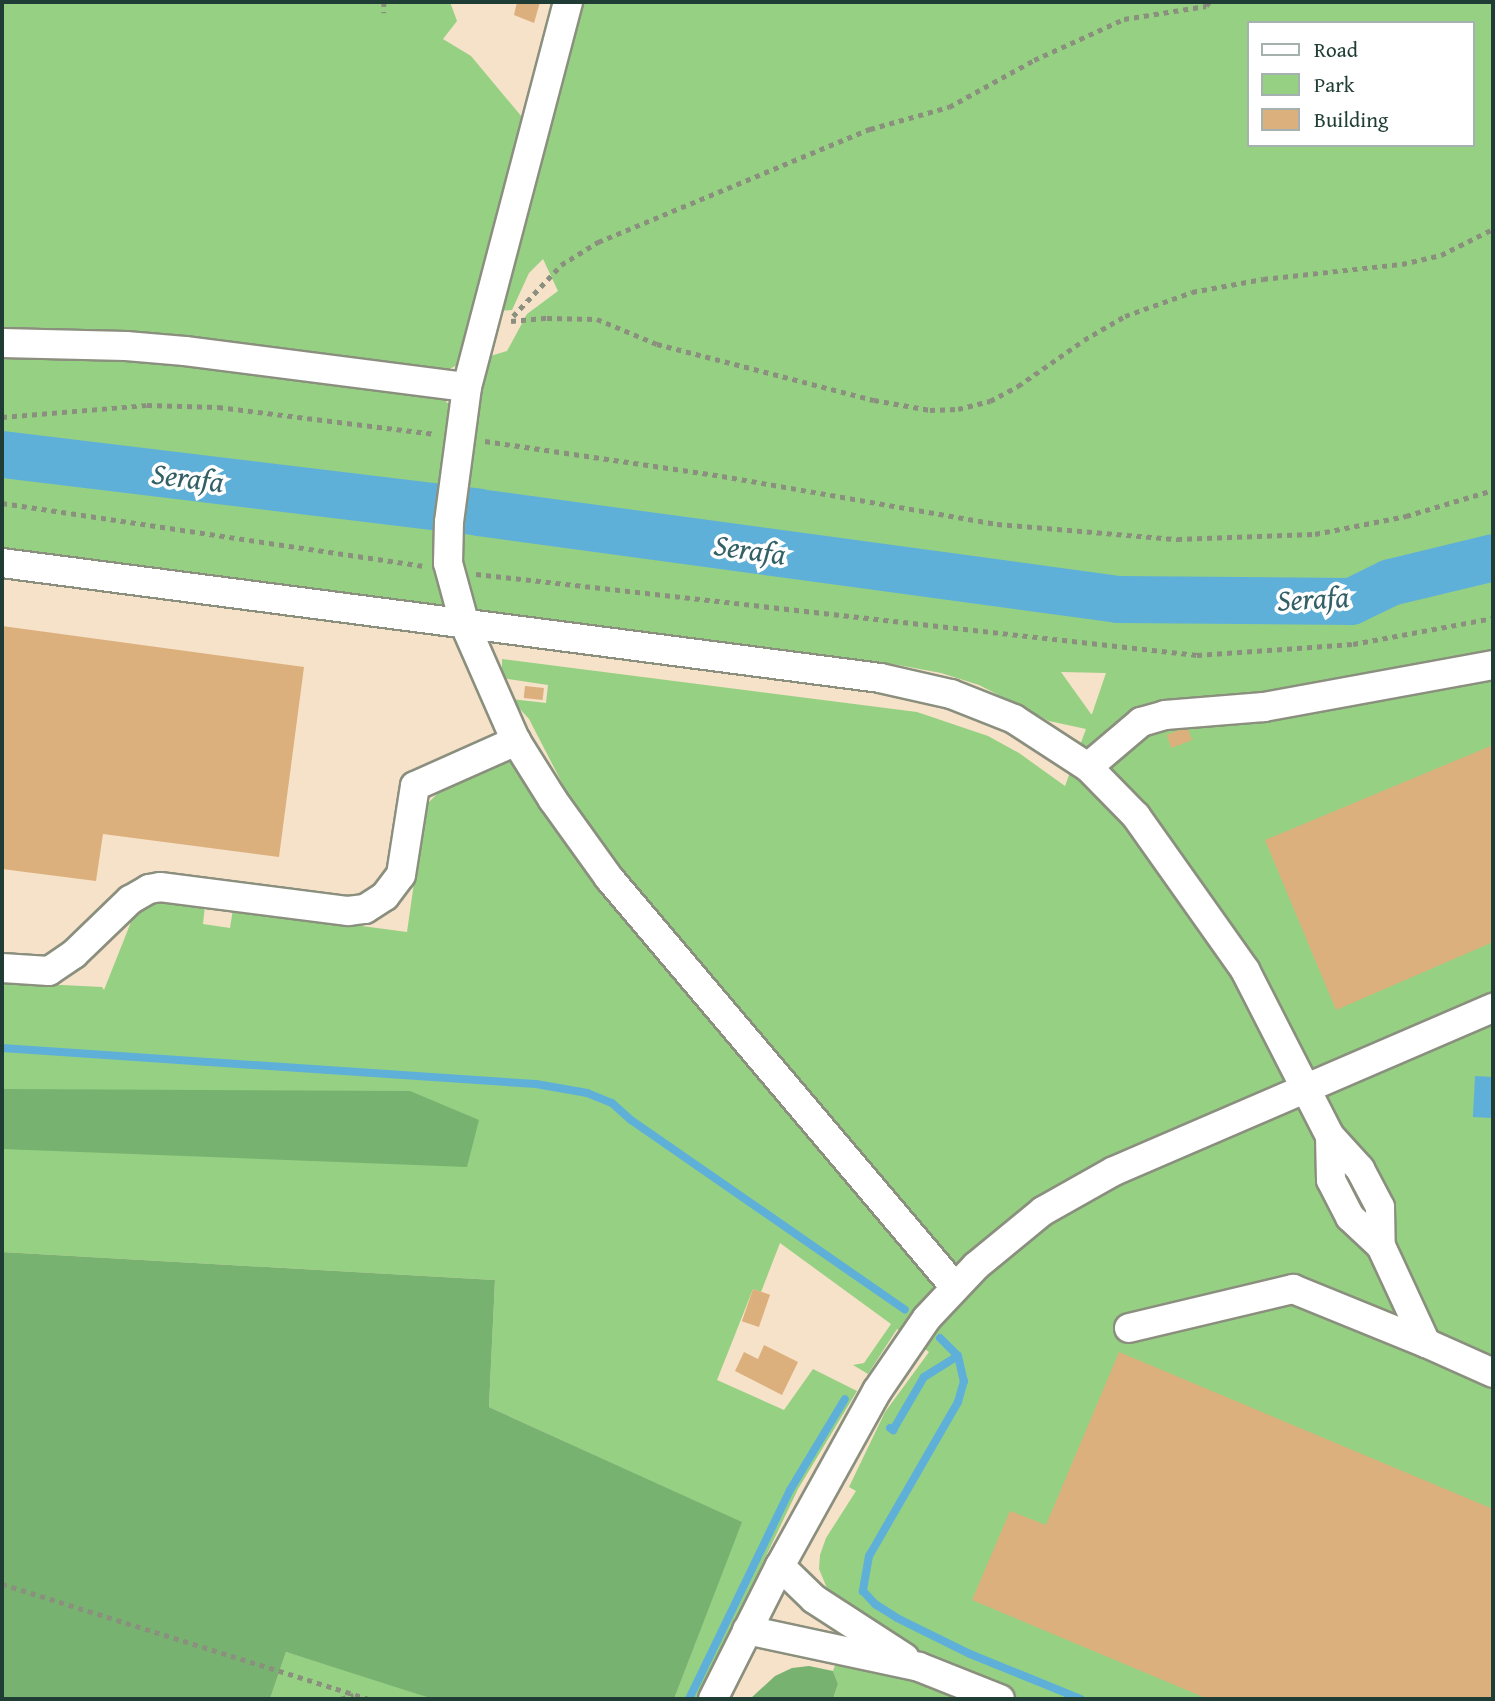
<!DOCTYPE html>
<html>
<head>
<meta charset="utf-8">
<style>
  body { margin:0 }
  #map { position:relative; width:1495px; height:1701px; overflow:hidden; background:#f6e1c9; font-family:"Gentium Book Plus",serif }
  div>[style] { position:absolute }
  .green>* { inset:0; background:#96d083 }
  .forest>* { inset:0; background:#78b271 }
  .water>* { inset:0; background:#5fb0d9; transform-origin:0 0 }
  .stream>* { height:8px; margin:-4px; padding:0 4px; transform-origin:4px; border-radius:4px; background:#5fb0d9 }
  .river>* { height:47px; margin:-23.5px; padding:0 23.5px; transform-origin:23.5px; border-radius:23.5px; background:#5fb0d9 }
  .building>* { inset:0; background:#dcb07c; transform-origin:0 0 }
  .path>* { height:4.5px; margin-top:-2.25px; transform-origin:0; background:repeating-linear-gradient(90deg,#8a8f7e 0 5px,transparent 0 10px) }
  .roads { filter:drop-shadow(2px 0 #8a8f7e) drop-shadow(-2px 0 #8a8f7e) drop-shadow(0 2px #8a8f7e) drop-shadow(0 -2px #8a8f7e) }
  .minor>* { height:28px; margin:-14px; padding:0 14px; transform-origin:14px; border-radius:14px; background:#fff }
  span { translate:-50% -50%; white-space:nowrap; text-align:center; line-height:1.15; -webkit-text-stroke:7px #fff; paint-order:stroke }
  .water-label { font-size:30px; color:#326066; font-style:italic }
  .frame { position:absolute; inset:0; border:4px solid #1f3d34; pointer-events:none }
  .legend { position:absolute; left:1247px; top:21px; width:228px; height:126px; box-sizing:border-box; background:#fff; border:2px solid #a5b1ae; margin:0; padding:9px 12px; list-style:none; font-size:21px; color:#1f3d34 }
  .legend li { display:flex; align-items:center; gap:14px; height:35px }
  .legend b { width:35px; border:2px solid #a5b1ae }
</style>
</head>
<body>
<div id="map">
  <div class="green">
    <i style="clip-path:polygon(2px 2px,450px 2px,457px 21px,443px 39px,471px 56px,522px 117px,525px 135px,468px 351px,457px 365px,442px 373px,2px 339px)"></i>
    <i style="clip-path:polygon(evenodd,573px 2px,1493px 2px,1493px 1699px,833px 1699px,838px 1684px,833px 1671px,854px 1614px,829px 1593px,819px 1569px,820px 1555px,826px 1538px,856px 1491px,849px 1487px,885px 1412px,929px 1352px,897px 1329px,868px 1374px,853px 1365px,864px 1363px,891px 1324px,780px 1243px,761px 1292px,753px 1289px,717px 1380px,784px 1410px,813px 1369px,857px 1391px,798px 1489px,698px 1699px,674px 1699px,741px 1522px,489px 1407px,495px 1280px,2px 1252px,2px 982px,102px 987px,104px 990px,131px 922px,139px 912px,157px 901px,205px 905px,203px 924px,230px 928px,233px 909px,407px 932px,425px 806px,439px 792px,501px 761px,514px 762px,591px 839px,529px 719px,511px 699px,546px 703px,548px 685px,502px 678px,502px 659px,917px 712px,988px 736px,1019px 753px,1065px 786px,1086px 729px,1049px 721px,979px 685px,941px 673px,898px 665px,472px 613px,462px 597px,458px 502px,487px 357px,507px 351px,527px 314px,558px 291px,543px 259px,529px 273px,512px 310px,497px 311px,573px 2px,1248px 23px,1472px 23px,1472px 145px,1248px 145px,1248px 23px,573px 2px,1061px 672px,1106px 673px,1092px 714px,1091px 714px,1061px 672px)"></i>
    <i style="clip-path:polygon(2px 351px,112px 351px,438px 394px,453px 408px,447px 609px,2px 550px)"></i>
    <i style="clip-path:polygon(286px 1652px,393px 1685px,433px 1699px,270px 1699px)"></i>
  </div>
  <div class="forest">
    <i style="clip-path:polygon(2px 1089px,410px 1091px,479px 1120px,467px 1167px,2px 1149px)"></i>
    <i style="clip-path:polygon(2px 1252px,495px 1280px,489px 1407px,742px 1522px,674px 1699px,433px 1699px,286px 1652px,270px 1699px,2px 1699px)"></i>
    <i style="clip-path:polygon(809px 1666px,833px 1671px,838px 1684px,833px 1699px,750px 1699px,775px 1676px,792px 1668px)"></i>
  </div>
  <div class="water">
    <i style="left:1475px;top:1076px;width:18px;height:41px;rotate:3deg"></i>
  </div>
  <div class="stream">
    <i style="left:2px;top:1048px;width:535px;rotate:3.86deg"></i>
    <i style="left:536px;top:1084px;width:52px;rotate:10deg"></i>
    <i style="left:587px;top:1093px;width:27px;rotate:22deg"></i>
    <i style="left:612px;top:1103px;width:25px;rotate:42deg"></i>
    <i style="left:631px;top:1120px;width:333px;rotate:34.7deg"></i>
    <i style="left:940px;top:1338px;width:25px;rotate:45deg"></i>
    <i style="left:958px;top:1356px;width:26px;rotate:77deg"></i>
    <i style="left:964px;top:1381px;width:22px;rotate:106deg"></i>
    <i style="left:958px;top:1402px;width:178px;rotate:120deg"></i>
    <i style="left:869px;top:1556px;width:36px;rotate:100deg"></i>
    <i style="left:863px;top:1591px;width:18px;rotate:47deg"></i>
    <i style="left:875px;top:1604px;width:26px;rotate:32deg"></i>
    <i style="left:897px;top:1618px;width:81px;rotate:26.3deg"></i>
    <i style="left:970px;top:1654px;width:120px;rotate:22.1deg"></i>
    <i style="left:890px;top:1428px;width:4px;rotate:34deg"></i>
    <i style="left:893px;top:1430px;width:61px;rotate:-59.7deg"></i>
    <i style="left:924px;top:1377px;width:40px;rotate:-32deg"></i>
    <i style="left:689px;top:1699px;width:232px;rotate:-64.2deg"></i>
    <i style="left:790px;top:1490px;width:106px;rotate:-58.9deg"></i>
  </div>
  <div class="river">
    <i style="left:2px;top:454px;width:480px;rotate:6.9deg"></i>
    <i style="left:478px;top:512px;width:646px;rotate:7.74deg"></i>
    <i style="left:1118px;top:599px;width:233px;rotate:0.5deg"></i>
    <i style="left:1351px;top:601px;width:43px;rotate:-26deg"></i>
    <i style="left:1390px;top:582px;width:106px;rotate:-13.6deg"></i>
  </div>
  <div class="building">
    <i style="clip-path:polygon(517px 2px,540px 2px,534px 23px,514px 15px)"></i>
    <i style="clip-path:polygon(2px 626px,304px 667px,279px 857px,103px 834px,96px 881px,2px 869px)"></i>
    <i style="left:525px;top:686px;width:19px;height:12px;rotate:6deg"></i>
    <i style="left:1187px;top:727px;width:14px;height:22px;rotate:69deg"></i>
    <i style="clip-path:polygon(1493px 745px,1493px 942px,1336px 1010px,1265px 840px)"></i>
    <i style="left:753px;top:1289px;width:18px;height:34px;rotate:19deg"></i>
    <i style="clip-path:polygon(764px 1345px,798px 1362px,782px 1395px,735px 1371px,744px 1352px,758px 1359px)"></i>
    <i style="clip-path:polygon(1119px 1352px,1493px 1509px,1493px 1699px,1208px 1699px,972px 1600px,1010px 1511px,1046px 1525px)"></i>
  </div>
  <div class="path">
    <i style="left:384px;top:2px;width:11px;rotate:90deg"></i>
    <i style="left:513px;top:316px;width:70px;rotate:-46.7deg"></i>
    <i style="left:561px;top:265px;width:44px;rotate:-31.9deg"></i>
    <i style="left:598px;top:242px;width:295px;rotate:-22.6deg"></i>
    <i style="left:870px;top:129px;width:82px;rotate:-15.6deg"></i>
    <i style="left:949px;top:107px;width:97px;rotate:-28.9deg"></i>
    <i style="left:1034px;top:60px;width:99px;rotate:-24.5deg"></i>
    <i style="left:1124px;top:19px;width:83px;rotate:-9deg"></i>
    <i style="left:1206px;top:6px;width:5px;rotate:-53deg"></i>
    <i style="left:511px;top:321px;width:36px;rotate:-5deg"></i>
    <i style="left:547px;top:318px;width:50px;rotate:1.1deg"></i>
    <i style="left:597px;top:319px;width:65px;rotate:22.6deg"></i>
    <i style="left:657px;top:344px;width:224px;rotate:14.5deg"></i>
    <i style="left:874px;top:400px;width:57px;rotate:10.1deg"></i>
    <i style="left:930px;top:410px;width:28px;rotate:-2deg"></i>
    <i style="left:958px;top:409px;width:33px;rotate:-14deg"></i>
    <i style="left:990px;top:401px;width:32px;rotate:-28deg"></i>
    <i style="left:1018px;top:386px;width:80px;rotate:-34.9deg"></i>
    <i style="left:1084px;top:340px;width:48px;rotate:-30.3deg"></i>
    <i style="left:1125px;top:316px;width:71px;rotate:-19.7deg"></i>
    <i style="left:1192px;top:292px;width:72px;rotate:-10.4deg"></i>
    <i style="left:1263px;top:279px;width:140px;rotate:-6.2deg"></i>
    <i style="left:1402px;top:264px;width:40px;rotate:-13deg"></i>
    <i style="left:1441px;top:255px;width:58px;rotate:-26.6deg"></i>
    <i style="left:2px;top:417px;width:145px;rotate:-4.7deg"></i>
    <i style="left:147px;top:405px;width:71px;rotate:1.6deg"></i>
    <i style="left:218px;top:407px;width:219px;rotate:7.1deg"></i>
    <i style="left:485px;top:441px;width:240px;rotate:8.4deg"></i>
    <i style="left:722px;top:476px;width:279px;rotate:9.9deg"></i>
    <i style="left:997px;top:524px;width:181px;rotate:4.8deg"></i>
    <i style="left:1177px;top:539px;width:138px;rotate:-2.1deg"></i>
    <i style="left:1315px;top:534px;width:93px;rotate:-11.2deg"></i>
    <i style="left:1406px;top:516px;width:91px;rotate:-16.6deg"></i>
    <i style="left:2px;top:503px;width:425px;rotate:8.5deg"></i>
    <i style="left:476px;top:574px;width:726px;rotate:6.41deg"></i>
    <i style="left:1197px;top:655px;width:156px;rotate:-4deg"></i>
    <i style="left:1353px;top:644px;width:142px;rotate:-10.5deg"></i>
    <i style="left:2px;top:1584px;width:384px;rotate:17.4deg"></i>
    <i style="left:341px;top:1699px;width:13px;rotate:-18deg"></i>
  </div>
  <div class="roads">
    <div class="minor">
      <i style="left:568px;top:2px;width:398px;rotate:104.7deg"></i>
      <i style="left:467px;top:387px;width:136px;rotate:97.6deg"></i>
      <i style="left:449px;top:522px;width:41px;rotate:91.4deg"></i>
      <i style="left:448px;top:563px;width:64px;rotate:74.7deg"></i>
      <i style="left:465px;top:625px;width:127px;rotate:66.3deg"></i>
      <i style="left:516px;top:741px;width:70px;rotate:57.9deg"></i>
      <i style="left:553px;top:800px;width:96px;rotate:54.3deg"></i>
      <i style="left:609px;top:878px;width:536px;rotate:49.77deg"></i>
      <i style="left:2px;top:343px;width:124px;rotate:1.4deg"></i>
      <i style="left:126px;top:346px;width:59px;rotate:4.8deg"></i>
      <i style="left:185px;top:351px;width:284px;rotate:7.3deg"></i>
      <i style="left:2px;top:563px;width:885px;rotate:7.46deg"></i>
      <i style="left:880px;top:678px;width:73px;rotate:12.7deg"></i>
      <i style="left:951px;top:694px;width:68px;rotate:21.6deg"></i>
      <i style="left:1014px;top:719px;width:88px;rotate:33deg"></i>
      <i style="left:1088px;top:767px;width:69px;rotate:45.6deg"></i>
      <i style="left:1136px;top:816px;width:189px;rotate:54.7deg"></i>
      <i style="left:1245px;top:970px;width:186px;rotate:62.9deg"></i>
      <i style="left:1330px;top:1136px;width:45px;rotate:47.7deg"></i>
      <i style="left:1360px;top:1169px;width:43px;rotate:62.2deg"></i>
      <i style="left:1380px;top:1207px;width:39px;rotate:89deg"></i>
      <i style="left:1381px;top:1246px;width:107px;rotate:65.1deg"></i>
      <i style="left:1426px;top:1343px;width:73px;rotate:24.1deg"></i>
      <i style="left:1088px;top:767px;width:70px;rotate:-40.3deg"></i>
      <i style="left:1141px;top:722px;width:25px;rotate:-16deg"></i>
      <i style="left:1165px;top:715px;width:99px;rotate:-4.6deg"></i>
      <i style="left:1264px;top:707px;width:233px;rotate:-10.4deg"></i>
      <i style="left:2px;top:968px;width:47px;rotate:3.7deg"></i>
      <i style="left:49px;top:971px;width:30px;rotate:-34deg"></i>
      <i style="left:74px;top:954px;width:78px;rotate:-44deg"></i>
      <i style="left:130px;top:900px;width:22px;rotate:-30deg"></i>
      <i style="left:149px;top:889px;width:11px;rotate:-10deg"></i>
      <i style="left:160px;top:887px;width:190px;rotate:7.3deg"></i>
      <i style="left:348px;top:911px;width:17px;rotate:-7deg"></i>
      <i style="left:365px;top:909px;width:24px;rotate:-33deg"></i>
      <i style="left:385px;top:896px;width:26px;rotate:-53deg"></i>
      <i style="left:401px;top:875px;width:90px;rotate:-81.1deg"></i>
      <i style="left:415px;top:786px;width:111px;rotate:-24deg"></i>
      <i style="left:1330px;top:1136px;width:44px;rotate:88.7deg"></i>
      <i style="left:1331px;top:1180px;width:42px;rotate:62.8deg"></i>
      <i style="left:1350px;top:1217px;width:42px;rotate:43.1deg"></i>
      <i style="left:1129px;top:1328px;width:169px;rotate:-13.4deg"></i>
      <i style="left:1293px;top:1289px;width:144px;rotate:22.1deg"></i>
      <i style="left:780px;top:1566px;width:47px;rotate:44.1deg"></i>
      <i style="left:814px;top:1599px;width:108px;rotate:33deg"></i>
      <i style="left:747px;top:1630px;width:176px;rotate:12.1deg"></i>
      <i style="left:919px;top:1667px;width:87px;rotate:21.6deg"></i>
      <i style="left:713px;top:1699px;width:149px;rotate:-63.3deg"></i>
      <i style="left:780px;top:1566px;width:200px;rotate:-61deg"></i>
      <i style="left:877px;top:1391px;width:88px;rotate:-55.6deg"></i>
      <i style="left:927px;top:1318px;width:71px;rotate:-46.7deg"></i>
      <i style="left:976px;top:1266px;width:87px;rotate:-39.4deg"></i>
      <i style="left:1043px;top:1211px;width:81px;rotate:-29.4deg"></i>
      <i style="left:1114px;top:1171px;width:413px;rotate:-23.3deg"></i>
    </div>
  </div>
  <div class="water-label">
    <span style="left:188px;top:477px;rotate:7deg">Serafa</span>
    <span style="left:750px;top:549px;rotate:8deg">Serafa</span>
    <span style="left:1313px;top:598px;rotate:-3deg">Serafa</span>
  </div>
  <div class="frame"></div>
  <ul class="legend">
  <li><b style="height:9px;background:#fff"></b>Road</li>
  <li><b style="height:19px;background:#96d083"></b>Park</li>
  <li><b style="height:19px;background:#dcb07c"></b>Building</li>
  </ul>
</div>
</body>
</html>
